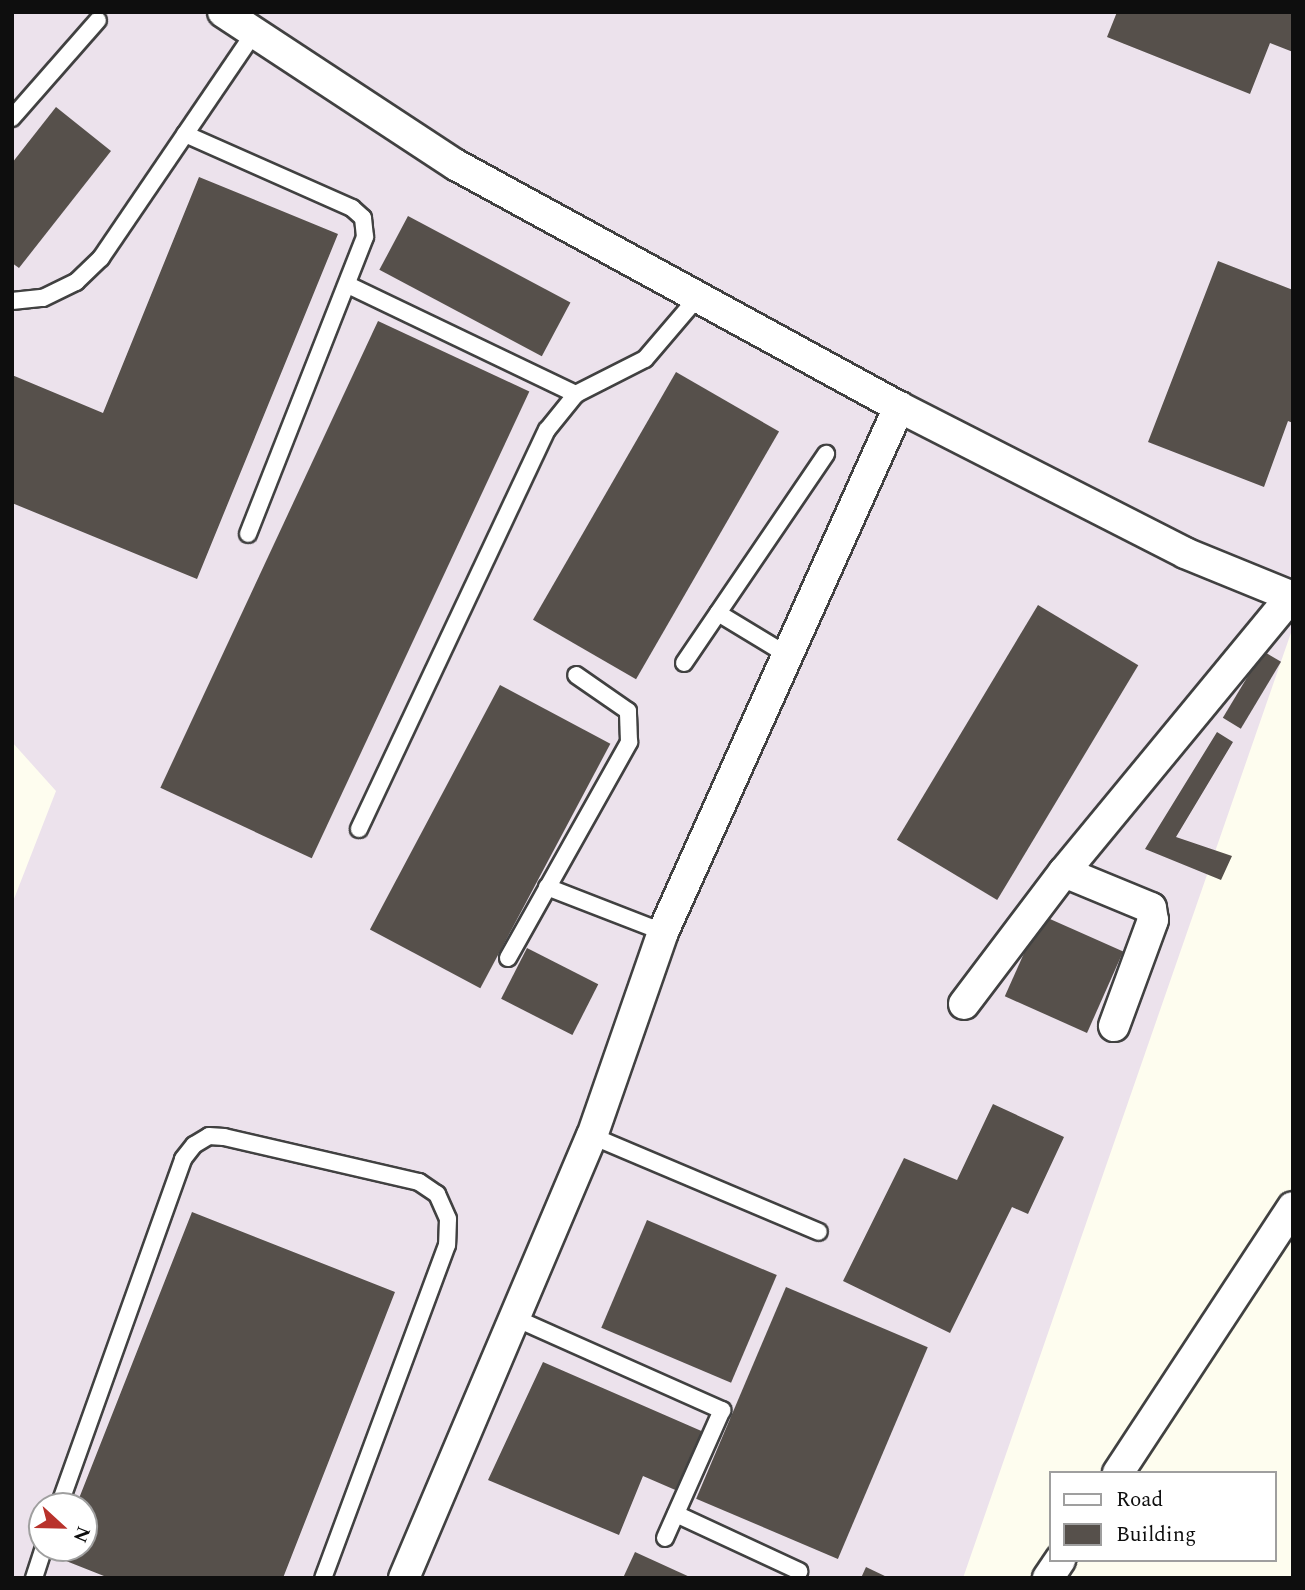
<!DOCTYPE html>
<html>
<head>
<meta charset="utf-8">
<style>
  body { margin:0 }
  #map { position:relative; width:1305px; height:1590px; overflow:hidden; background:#fefdef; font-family:Spectral,serif }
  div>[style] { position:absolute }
  .industrial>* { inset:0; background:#ece2ec }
  .building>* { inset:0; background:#56504b; transform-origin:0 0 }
  .roads { filter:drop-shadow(2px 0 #414141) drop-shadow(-2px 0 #414141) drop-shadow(0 2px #414141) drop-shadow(0 -2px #414141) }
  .lane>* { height:16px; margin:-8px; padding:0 8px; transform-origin:8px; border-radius:8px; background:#fff }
  .street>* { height:30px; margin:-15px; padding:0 15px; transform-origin:15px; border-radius:15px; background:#fff }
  span { translate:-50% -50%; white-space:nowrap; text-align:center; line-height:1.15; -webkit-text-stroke:7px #fff; paint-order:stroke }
  .frame { position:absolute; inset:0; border:14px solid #0e0e0e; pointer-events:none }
  .legend { position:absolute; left:1049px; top:1471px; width:228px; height:91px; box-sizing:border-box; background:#fff; border:2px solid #9f9f9f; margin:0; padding:9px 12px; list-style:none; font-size:21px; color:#0e0e0e }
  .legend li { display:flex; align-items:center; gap:14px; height:35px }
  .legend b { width:35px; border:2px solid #9f9f9f }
  .north { position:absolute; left:28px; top:1492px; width:70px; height:70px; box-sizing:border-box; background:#fff; border:2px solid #9f9f9f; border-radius:50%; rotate:112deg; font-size:19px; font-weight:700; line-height:28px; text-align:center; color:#0e0e0e }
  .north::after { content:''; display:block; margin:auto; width:24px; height:32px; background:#b8322b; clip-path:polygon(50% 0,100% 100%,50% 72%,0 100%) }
</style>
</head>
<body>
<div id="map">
  <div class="industrial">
    <i style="clip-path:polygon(evenodd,12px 12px,1293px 12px,1293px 627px,963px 1578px,12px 1578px,12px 904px,56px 791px,12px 742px,12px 12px,42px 1506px,84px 1506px,84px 1548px,42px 1548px,42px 1506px)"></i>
  </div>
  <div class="building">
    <i style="clip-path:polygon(1117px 12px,1293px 12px,1293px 52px,1270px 43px,1250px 94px,1107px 37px)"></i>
    <i style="clip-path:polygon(56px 107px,111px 151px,19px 268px,12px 263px,12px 163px)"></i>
    <i style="clip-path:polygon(199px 177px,338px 234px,197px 579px,12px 503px,12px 375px,103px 413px)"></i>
    <i style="left:408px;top:216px;width:184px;height:61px;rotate:28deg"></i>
    <i style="clip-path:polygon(1218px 261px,1293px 290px,1293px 423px,1288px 421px,1264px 487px,1148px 442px)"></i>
    <i style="left:378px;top:321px;width:167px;height:515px;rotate:25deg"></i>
    <i style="left:676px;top:372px;width:119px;height:286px;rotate:30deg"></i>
    <i style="left:1038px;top:605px;width:117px;height:274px;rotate:31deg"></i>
    <i style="left:1263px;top:651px;width:21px;height:78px;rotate:31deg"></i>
    <i style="left:500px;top:685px;width:125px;height:277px;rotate:28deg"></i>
    <i style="clip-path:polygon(1217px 732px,1233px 742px,1176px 837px,1232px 856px,1221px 880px,1145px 849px)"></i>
    <i style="left:1041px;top:915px;width:90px;height:89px;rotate:24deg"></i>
    <i style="left:527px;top:948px;width:80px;height:57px;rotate:27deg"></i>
    <i style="clip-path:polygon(993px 1104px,1064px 1137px,1028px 1214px,1012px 1207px,950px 1333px,843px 1281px,904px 1158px,957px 1180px)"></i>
    <i style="clip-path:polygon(192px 1212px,395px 1292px,283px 1578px,109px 1578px,56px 1557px,60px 1548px,84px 1548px,84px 1506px,76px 1506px)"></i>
    <i style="left:647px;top:1220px;width:141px;height:117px;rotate:23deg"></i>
    <i style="left:786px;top:1287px;width:154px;height:230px;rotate:23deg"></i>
    <i style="clip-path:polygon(543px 1362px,706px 1433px,680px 1492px,643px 1476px,619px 1535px,488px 1480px)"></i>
    <i style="clip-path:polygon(635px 1552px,692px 1578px,623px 1578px)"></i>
    <i style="clip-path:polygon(866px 1567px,889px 1578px,861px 1578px)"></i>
  </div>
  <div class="roads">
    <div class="lane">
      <i style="left:12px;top:118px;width:130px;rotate:-48.7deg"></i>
      <i style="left:185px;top:134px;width:183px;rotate:23.9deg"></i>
      <i style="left:352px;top:208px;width:15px;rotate:42deg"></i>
      <i style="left:363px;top:218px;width:19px;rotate:84deg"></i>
      <i style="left:365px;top:237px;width:319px;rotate:111.5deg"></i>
      <i style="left:348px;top:285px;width:253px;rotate:25.6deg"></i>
      <i style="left:12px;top:301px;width:31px;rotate:-6deg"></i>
      <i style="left:43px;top:298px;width:37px;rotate:-26deg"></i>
      <i style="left:76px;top:282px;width:35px;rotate:-44deg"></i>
      <i style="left:101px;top:258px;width:272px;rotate:-55.8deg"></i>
      <i style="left:718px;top:613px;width:83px;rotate:31.2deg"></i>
      <i style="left:684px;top:663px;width:253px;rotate:-55.8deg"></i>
      <i style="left:359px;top:829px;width:441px;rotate:-64.8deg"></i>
      <i style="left:547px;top:430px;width:46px;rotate:-51.1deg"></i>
      <i style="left:576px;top:394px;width:77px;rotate:-26.9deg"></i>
      <i style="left:645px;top:359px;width:82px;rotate:-49.5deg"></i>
      <i style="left:547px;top:887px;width:124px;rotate:21.2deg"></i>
      <i style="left:508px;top:958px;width:248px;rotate:-60.7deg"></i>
      <i style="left:629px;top:742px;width:31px;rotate:-92deg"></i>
      <i style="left:628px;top:711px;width:63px;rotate:-145.3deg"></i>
      <i style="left:592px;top:1136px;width:246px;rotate:22.9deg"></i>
      <i style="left:515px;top:1318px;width:227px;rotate:24deg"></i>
      <i style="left:722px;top:1410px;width:140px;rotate:114deg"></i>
      <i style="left:59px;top:1506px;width:368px;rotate:-70.3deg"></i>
      <i style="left:183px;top:1159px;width:18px;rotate:-52deg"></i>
      <i style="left:194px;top:1145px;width:17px;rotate:-31deg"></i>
      <i style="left:209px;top:1136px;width:15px;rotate:4deg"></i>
      <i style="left:224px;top:1137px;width:200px;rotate:13deg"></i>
      <i style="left:419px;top:1182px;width:22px;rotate:34deg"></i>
      <i style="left:437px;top:1194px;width:27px;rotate:66deg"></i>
      <i style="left:448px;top:1219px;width:26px;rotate:92deg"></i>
      <i style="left:447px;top:1245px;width:355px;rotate:110.4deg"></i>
      <i style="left:676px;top:1514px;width:136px;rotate:24.9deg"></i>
      <i style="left:34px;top:1578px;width:32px;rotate:-72deg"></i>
    </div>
    <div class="street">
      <i style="left:223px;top:12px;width:279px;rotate:33.3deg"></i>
      <i style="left:456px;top:165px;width:505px;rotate:28.65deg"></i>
      <i style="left:899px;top:407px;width:321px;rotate:27deg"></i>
      <i style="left:1185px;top:553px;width:117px;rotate:22.2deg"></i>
      <i style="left:1064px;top:872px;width:94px;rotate:22.5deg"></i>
      <i style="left:1151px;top:908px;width:12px;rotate:81deg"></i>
      <i style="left:1153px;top:920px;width:113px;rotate:110.2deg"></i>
      <i style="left:964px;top:1004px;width:166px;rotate:-52.9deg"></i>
      <i style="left:1064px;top:872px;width:357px;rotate:-50.5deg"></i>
      <i style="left:1118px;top:1473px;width:318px;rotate:-56.7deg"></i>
      <i style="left:404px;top:1578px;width:480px;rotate:-67deg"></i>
      <i style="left:592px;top:1136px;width:216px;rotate:-70.8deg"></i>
      <i style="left:663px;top:932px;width:576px;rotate:-65.79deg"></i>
      <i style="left:1048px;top:1578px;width:22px;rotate:-56deg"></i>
    </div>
  </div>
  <div class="frame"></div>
  <ul class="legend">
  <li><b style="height:9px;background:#fff"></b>Road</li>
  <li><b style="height:19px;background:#56504b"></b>Building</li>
  </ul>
  <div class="north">N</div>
</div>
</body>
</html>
